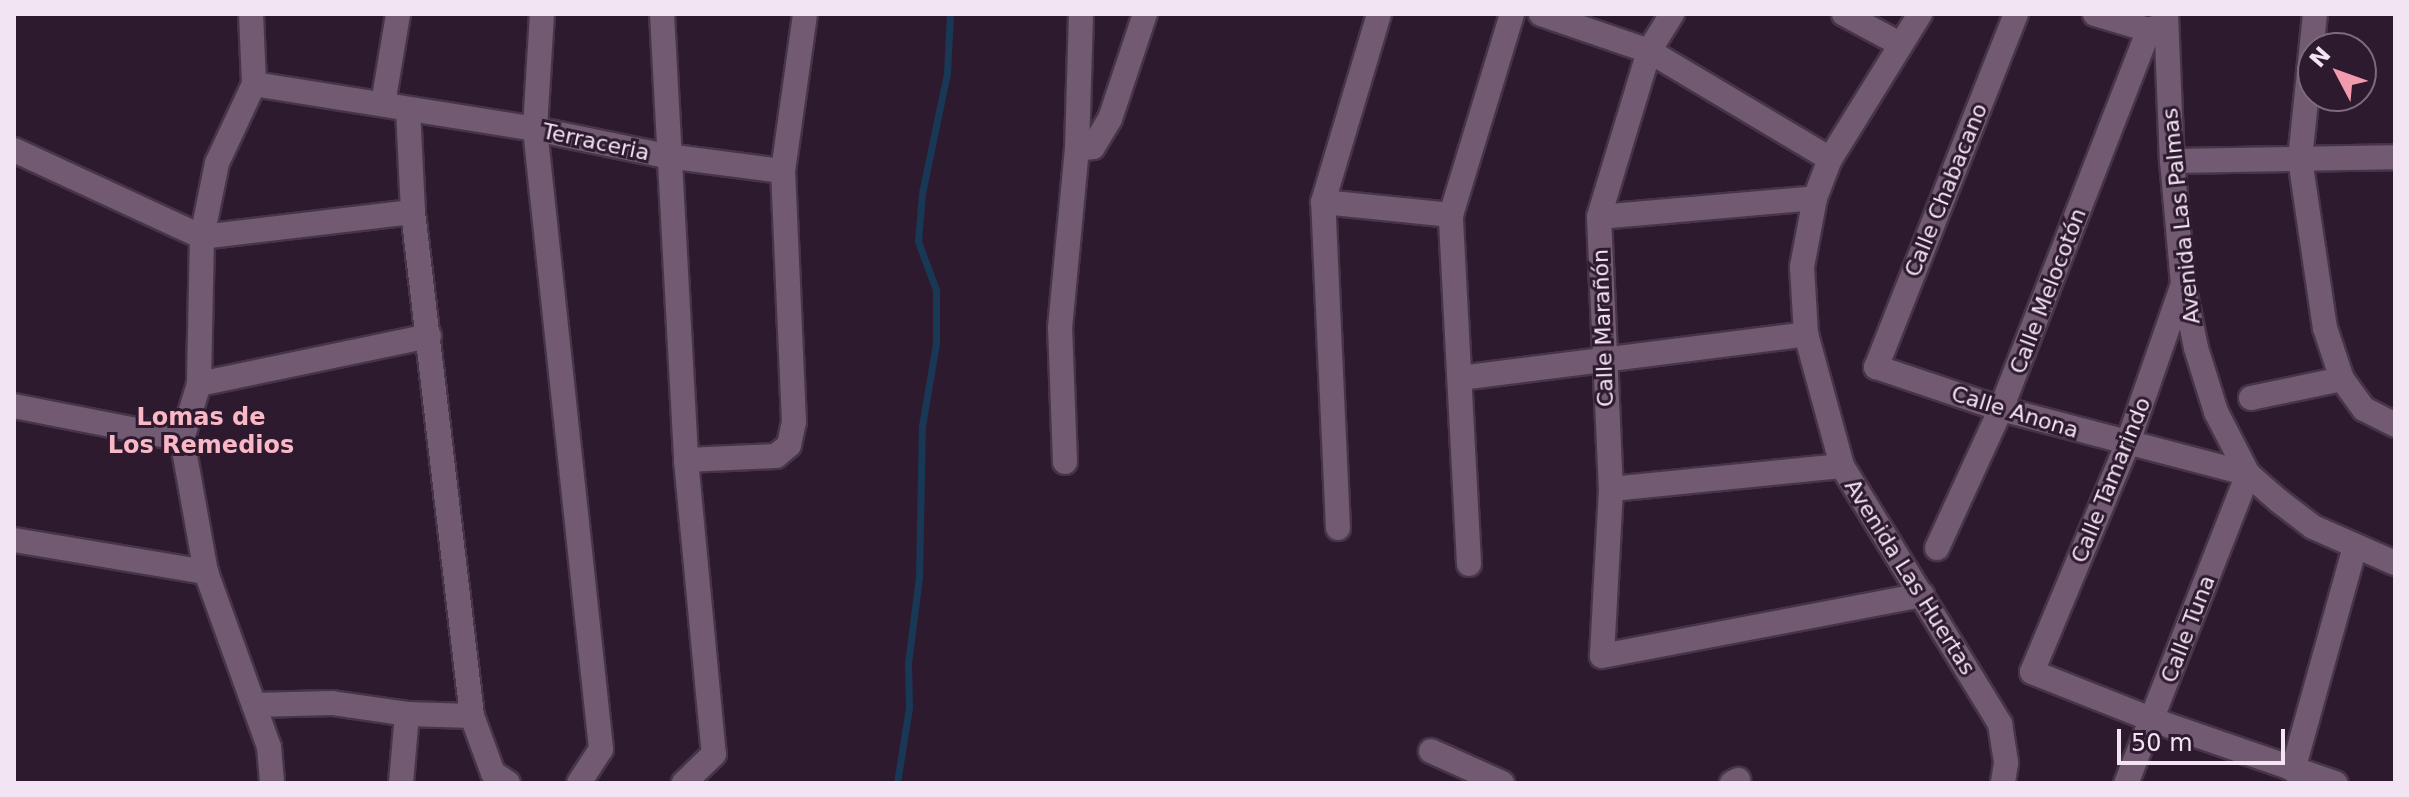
<!DOCTYPE html>
<html>
<head>
<meta charset="utf-8">
<style>
  body { margin:0 }
  #map { position:relative; width:2409px; height:797px; overflow:hidden; background:#2e1a2f; font-family:"DejaVu Sans",sans-serif }
  div>[style] { position:absolute }
  .stream>* { height:7px; margin:-3.5px; padding:0 3.5px; transform-origin:3.5px; border-radius:3.5px; background:#183855 }
  .roads { filter:drop-shadow(2px 0 #463547) drop-shadow(-2px 0 #463547) drop-shadow(0 2px #463547) drop-shadow(0 -2px #463547) }
  .minor>* { height:24px; margin:-12px; padding:0 12px; transform-origin:12px; border-radius:12px; background:#715a72 }
  span { translate:-50% -50%; white-space:nowrap; text-align:center; line-height:1.15; -webkit-text-stroke:6px #2e1a2f; paint-order:stroke }
  .street-label { font-size:22px; color:#f2e4f2 }
  .neighbourhood-label { font-size:24px; color:#fab7c5; font-weight:700 }
  .frame { position:absolute; inset:0; border:16px solid #f2e4f2; pointer-events:none }
  .north { position:absolute; left:2297px; top:32px; width:80px; height:80px; box-sizing:border-box; background:#2e1a2f; border:2px solid #7c6b7d; border-radius:50%; rotate:311deg; font-size:22px; font-weight:700; line-height:32px; text-align:center; color:#f2e4f2 }
  .north::after { content:''; display:block; margin:auto; width:28px; height:36px; background:#f29aae; clip-path:polygon(50% 0,100% 100%,50% 72%,0 100%) }
  .scale { position:absolute; left:2117px; top:729px; width:168px; height:36px; box-sizing:border-box; border:4px solid #f2e4f2; border-top:0; padding-left:10px; font-size:24px; line-height:28px; white-space:nowrap; color:#f2e4f2; -webkit-text-stroke:6px #2e1a2f; paint-order:stroke }
</style>
</head>
<body>
<div id="map">
  <div class="stream">
    <i style="left:897px;top:783px;width:77px;rotate:-81deg"></i>
    <i style="left:909px;top:707px;width:44px;rotate:-91.3deg"></i>
    <i style="left:908px;top:663px;width:87px;rotate:-82.7deg"></i>
    <i style="left:919px;top:577px;width:151px;rotate:-88.9deg"></i>
    <i style="left:922px;top:426px;width:84px;rotate:-80.4deg"></i>
    <i style="left:936px;top:343px;width:53px;rotate:-90deg"></i>
    <i style="left:936px;top:290px;width:52px;rotate:-110.2deg"></i>
    <i style="left:918px;top:241px;width:48px;rotate:-85.2deg"></i>
    <i style="left:922px;top:193px;width:123px;rotate:-78.2deg"></i>
    <i style="left:947px;top:73px;width:59px;rotate:-87.1deg"></i>
  </div>
  <div class="roads">
    <div class="minor">
      <i style="left:251px;top:14px;width:70px;rotate:87.5deg"></i>
      <i style="left:254px;top:84px;width:87px;rotate:115.1deg"></i>
      <i style="left:217px;top:163px;width:76px;rotate:101.5deg"></i>
      <i style="left:202px;top:237px;width:147px;rotate:91.2deg"></i>
      <i style="left:199px;top:384px;width:58px;rotate:107.2deg"></i>
      <i style="left:182px;top:439px;width:135px;rotate:79.8deg"></i>
      <i style="left:206px;top:572px;width:186px;rotate:70.2deg"></i>
      <i style="left:269px;top:747px;width:36px;rotate:85deg"></i>
      <i style="left:542px;top:14px;width:115px;rotate:93.5deg"></i>
      <i style="left:535px;top:129px;width:624px;rotate:83.92deg"></i>
      <i style="left:601px;top:749px;width:40px;rotate:122.9deg"></i>
      <i style="left:662px;top:14px;width:447px;rotate:86.9deg"></i>
      <i style="left:686px;top:460px;width:295px;rotate:84.6deg"></i>
      <i style="left:714px;top:754px;width:42px;rotate:136deg"></i>
      <i style="left:1541px;top:14px;width:114px;rotate:18.9deg"></i>
      <i style="left:1649px;top:51px;width:211px;rotate:30.8deg"></i>
      <i style="left:1672px;top:14px;width:44px;rotate:121.9deg"></i>
      <i style="left:1649px;top:51px;width:173px;rotate:106.8deg"></i>
      <i style="left:1599px;top:217px;width:272px;rotate:87.5deg"></i>
      <i style="left:1611px;top:489px;width:167px;rotate:93.1deg"></i>
      <i style="left:1602px;top:656px;width:326px;rotate:-10.8deg"></i>
      <i style="left:1844px;top:14px;width:64px;rotate:28.2deg"></i>
      <i style="left:1920px;top:14px;width:171px;rotate:121.8deg"></i>
      <i style="left:1830px;top:159px;width:42px;rotate:111deg"></i>
      <i style="left:1815px;top:198px;width:70px;rotate:100.7deg"></i>
      <i style="left:1802px;top:267px;width:67px;rotate:86.6deg"></i>
      <i style="left:1806px;top:334px;width:137px;rotate:74.7deg"></i>
      <i style="left:1842px;top:466px;width:303px;rotate:58.5deg"></i>
      <i style="left:2000px;top:724px;width:39px;rotate:81deg"></i>
      <i style="left:2006px;top:763px;width:20px;rotate:99deg"></i>
      <i style="left:2016px;top:14px;width:380px;rotate:111.6deg"></i>
      <i style="left:1876px;top:367px;width:132px;rotate:18.6deg"></i>
      <i style="left:2001px;top:409px;width:255px;rotate:14.7deg"></i>
      <i style="left:2248px;top:474px;width:332px;rotate:111.5deg"></i>
      <i style="left:2095px;top:14px;width:56px;rotate:16.5deg"></i>
      <i style="left:2149px;top:30px;width:15px;rotate:-20deg"></i>
      <i style="left:2166px;top:14px;width:147px;rotate:87.7deg"></i>
      <i style="left:2172px;top:161px;width:123px;rotate:84.9deg"></i>
      <i style="left:2183px;top:284px;width:65px;rotate:78.5deg"></i>
      <i style="left:2196px;top:348px;width:67px;rotate:72.6deg"></i>
      <i style="left:2216px;top:412px;width:70px;rotate:62.7deg"></i>
      <i style="left:2248px;top:474px;width:41px;rotate:41.1deg"></i>
      <i style="left:2279px;top:501px;width:43px;rotate:37.4deg"></i>
      <i style="left:2313px;top:527px;width:90px;rotate:23.7deg"></i>
      <i style="left:2315px;top:14px;width:146px;rotate:95.9deg"></i>
      <i style="left:2300px;top:159px;width:171px;rotate:81.6deg"></i>
      <i style="left:2325px;top:328px;width:54px;rotate:71.6deg"></i>
      <i style="left:2342px;top:379px;width:37px;rotate:54deg"></i>
      <i style="left:2364px;top:409px;width:35px;rotate:27deg"></i>
      <i style="left:254px;top:84px;width:285px;rotate:9.1deg"></i>
      <i style="left:535px;top:129px;width:135px;rotate:11.6deg"></i>
      <i style="left:667px;top:156px;width:117px;rotate:7.4deg"></i>
      <i style="left:383px;top:104px;width:91px;rotate:-80.5deg"></i>
      <i style="left:408px;top:109px;width:103px;rotate:87.2deg"></i>
      <i style="left:413px;top:212px;width:507px;rotate:83.32deg"></i>
      <i style="left:472px;top:716px;width:61px;rotate:69.8deg"></i>
      <i style="left:493px;top:773px;width:18px;rotate:34deg"></i>
      <i style="left:1077px;top:149px;width:16px;rotate:-7deg"></i>
      <i style="left:1093px;top:147px;width:33px;rotate:-59deg"></i>
      <i style="left:1110px;top:119px;width:111px;rotate:-71.6deg"></i>
      <i style="left:14px;top:150px;width:207px;rotate:24.8deg"></i>
      <i style="left:202px;top:237px;width:212px;rotate:-6.8deg"></i>
      <i style="left:2172px;top:161px;width:223px;rotate:-1deg"></i>
      <i style="left:1323px;top:202px;width:129px;rotate:5.8deg"></i>
      <i style="left:1599px;top:217px;width:217px;rotate:-5deg"></i>
      <i style="left:2183px;top:284px;width:170px;rotate:109.2deg"></i>
      <i style="left:2127px;top:445px;width:246px;rotate:112.7deg"></i>
      <i style="left:2032px;top:672px;width:130px;rotate:21.6deg"></i>
      <i style="left:2153px;top:720px;width:193px;rotate:19.1deg"></i>
      <i style="left:1460px;top:378px;width:349px;rotate:-7.2deg"></i>
      <i style="left:199px;top:384px;width:235px;rotate:-11.8deg"></i>
      <i style="left:2251px;top:398px;width:93px;rotate:-11.8deg"></i>
      <i style="left:14px;top:406px;width:171px;rotate:11.1deg"></i>
      <i style="left:686px;top:460px;width:90px;rotate:-2.5deg"></i>
      <i style="left:776px;top:456px;width:17px;rotate:-40deg"></i>
      <i style="left:789px;top:445px;width:24px;rotate:-78deg"></i>
      <i style="left:794px;top:422px;width:251px;rotate:-92.5deg"></i>
      <i style="left:783px;top:171px;width:159px;rotate:-82deg"></i>
      <i style="left:1065px;top:462px;width:134px;rotate:-92.1deg"></i>
      <i style="left:1060px;top:328px;width:180px;rotate:-84.6deg"></i>
      <i style="left:1077px;top:149px;width:135px;rotate:-88.3deg"></i>
      <i style="left:1611px;top:489px;width:232px;rotate:-5.7deg"></i>
      <i style="left:1338px;top:528px;width:326px;rotate:-92.6deg"></i>
      <i style="left:1323px;top:202px;width:196px;rotate:-73.4deg"></i>
      <i style="left:14px;top:540px;width:195px;rotate:9.5deg"></i>
      <i style="left:1937px;top:548px;width:153px;rotate:-65.3deg"></i>
      <i style="left:2001px;top:409px;width:407px;rotate:-68.7deg"></i>
      <i style="left:1469px;top:564px;width:349px;rotate:-93deg"></i>
      <i style="left:1451px;top:215px;width:210px;rotate:-73.1deg"></i>
      <i style="left:254px;top:705px;width:78px;rotate:-1.5deg"></i>
      <i style="left:332px;top:703px;width:76px;rotate:8.3deg"></i>
      <i style="left:407px;top:714px;width:65px;rotate:1.8deg"></i>
      <i style="left:1431px;top:751px;width:78px;rotate:24.3deg"></i>
      <i style="left:2293px;top:770px;width:231px;rotate:-74.5deg"></i>
      <i style="left:401px;top:783px;width:69px;rotate:-85deg"></i>
      <i style="left:1732px;top:783px;width:7px;rotate:-27deg"></i>
    </div>
  </div>
  <div class="street-label">
    <span style="left:596px;top:142px;rotate:12deg">Terraceria</span>
    <span style="left:1946px;top:190px;rotate:-68deg">Calle Chabacano</span>
    <span style="left:2181px;top:216px;rotate:-96deg">Avenida Las Palmas</span>
    <span style="left:2048px;top:291px;rotate:-69deg">Calle Melocotón</span>
    <span style="left:1603px;top:328px;rotate:-92deg">Calle Marañón</span>
    <span style="left:2015px;top:412px;rotate:17deg">Calle Anona</span>
    <span style="left:2111px;top:480px;rotate:-68deg">Calle Tamarindo</span>
    <span style="left:1910px;top:577px;rotate:58deg">Avenida Las Huertas</span>
    <span style="left:2188px;top:629px;rotate:-69deg">Calle Tuna</span>
  </div>
  <div class="neighbourhood-label">
    <span style="left:201px;top:432px">Lomas de<br>Los Remedios</span>
  </div>
  <div class="frame"></div>
  <div class="north">N</div>
  <div class="scale">50 m</div>
</div>
</body>
</html>
